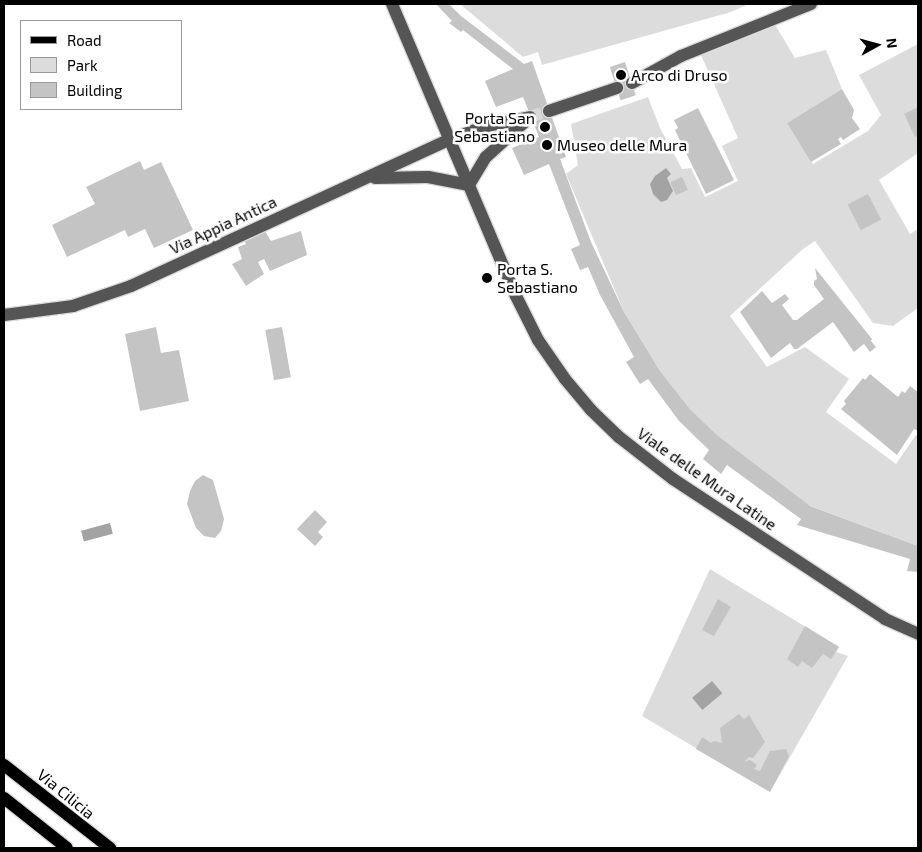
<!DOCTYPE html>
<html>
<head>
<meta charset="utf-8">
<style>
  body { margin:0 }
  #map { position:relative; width:922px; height:852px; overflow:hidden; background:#fff; font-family:"Exo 2",sans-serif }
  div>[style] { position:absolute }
  .green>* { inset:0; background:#dcdcdc }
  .water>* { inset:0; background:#a3a3a3; transform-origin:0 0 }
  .building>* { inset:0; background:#c4c4c4; transform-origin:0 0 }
  .minor-tunnel>* { height:12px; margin-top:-6px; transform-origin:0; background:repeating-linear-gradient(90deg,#d9d9d9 0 12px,transparent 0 18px) }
  .roads { filter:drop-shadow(1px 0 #dbdbdb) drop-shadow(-1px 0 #dbdbdb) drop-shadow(0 1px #dbdbdb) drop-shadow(0 -1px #dbdbdb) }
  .minor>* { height:12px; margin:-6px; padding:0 6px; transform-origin:6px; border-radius:6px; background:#555 }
  .major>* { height:12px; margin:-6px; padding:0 6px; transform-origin:6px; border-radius:6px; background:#000 }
  .dots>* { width:14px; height:14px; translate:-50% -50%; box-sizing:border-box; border:2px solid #fff; border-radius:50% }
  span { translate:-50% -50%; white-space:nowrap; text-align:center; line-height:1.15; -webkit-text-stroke:5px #fff; paint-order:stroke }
  .poi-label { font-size:16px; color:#000 }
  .left { translate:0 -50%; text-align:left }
  .right { translate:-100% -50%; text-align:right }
  .street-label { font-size:16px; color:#000 }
  .frame { position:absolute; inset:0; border:5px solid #000; pointer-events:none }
  .legend { position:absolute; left:20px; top:20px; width:162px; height:90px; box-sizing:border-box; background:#fff; border:1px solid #999; margin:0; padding:6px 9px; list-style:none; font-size:15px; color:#000 }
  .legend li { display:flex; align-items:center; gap:10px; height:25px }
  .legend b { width:25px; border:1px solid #999 }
  .north { position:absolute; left:852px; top:20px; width:50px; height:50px; -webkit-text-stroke:4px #fff; paint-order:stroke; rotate:83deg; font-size:14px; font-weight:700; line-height:20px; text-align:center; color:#000 }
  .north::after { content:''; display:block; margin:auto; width:18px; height:22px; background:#000; clip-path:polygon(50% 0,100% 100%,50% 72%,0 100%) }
</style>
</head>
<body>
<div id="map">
  <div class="green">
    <i style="clip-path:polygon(460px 4px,749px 4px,731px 12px,542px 65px,538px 52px,523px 57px)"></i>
    <i style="clip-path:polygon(774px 23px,795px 58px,826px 50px,842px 89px,787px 123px,813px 164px,868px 131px,881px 115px,859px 75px,918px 44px,918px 153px,879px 180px,910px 234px,918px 229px,918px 308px,893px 326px,873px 323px,815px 241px,803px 249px,730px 316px,767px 367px,805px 347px,849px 379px,826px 412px,896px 464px,916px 435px,918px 436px,918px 546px,808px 505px,717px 435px,690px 409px,660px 371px,624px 312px,566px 174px,578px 165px,571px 124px,648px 97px,660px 128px,682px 169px,691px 168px,705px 197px,738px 181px,722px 146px,738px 138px,701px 55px)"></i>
    <i style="clip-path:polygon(710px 569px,839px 647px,836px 652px,848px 656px,770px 792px,642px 716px)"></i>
  </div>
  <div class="water">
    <i style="clip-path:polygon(666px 168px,671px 174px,667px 178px,673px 191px,667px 200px,661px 202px,653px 194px,650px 184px,655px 176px)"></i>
    <i style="left:110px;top:523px;width:11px;height:30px;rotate:75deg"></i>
    <i style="left:712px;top:681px;width:16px;height:26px;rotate:50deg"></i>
  </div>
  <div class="building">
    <i style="clip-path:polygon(436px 4px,449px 4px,461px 16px,524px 64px,532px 61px,566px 157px,560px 159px,591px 242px,624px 312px,660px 371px,690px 409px,717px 435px,810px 506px,918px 546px,918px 572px,907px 571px,910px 559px,797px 525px,801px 519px,727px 465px,721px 474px,703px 459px,709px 450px,679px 421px,648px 379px,640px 384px,626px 362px,634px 357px,600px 295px,588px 267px,580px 270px,571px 249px,580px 245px,549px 164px,524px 175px,512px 148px,539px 137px,523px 97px,496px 107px,485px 81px,513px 69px,463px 30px,461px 32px,449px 23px,452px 21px)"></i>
    <i style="left:625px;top:62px;width:35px;height:16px;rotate:72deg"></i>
    <i style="clip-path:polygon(842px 89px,854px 110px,852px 118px,860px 129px,843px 140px,841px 137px,838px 139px,841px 144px,811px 162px,787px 123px)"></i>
    <i style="clip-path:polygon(918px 107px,918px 136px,915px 137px,904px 114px)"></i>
    <i style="clip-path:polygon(698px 108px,734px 180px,706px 194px,675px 130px,678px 128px,674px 120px)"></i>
    <i style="clip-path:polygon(140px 161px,144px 170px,161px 162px,193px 230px,154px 248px,145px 229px,128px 237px,125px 230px,67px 257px,52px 225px,95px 204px,86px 187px)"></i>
    <i style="left:682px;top:177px;width:14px;height:13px;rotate:65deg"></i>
    <i style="left:868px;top:194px;width:29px;height:23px;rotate:63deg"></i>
    <i style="clip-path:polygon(263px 228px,271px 241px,301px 231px,307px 255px,270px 271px,264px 259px,258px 262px,264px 274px,246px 286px,232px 264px,242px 259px,238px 247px,246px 244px,242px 237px)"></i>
    <i style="clip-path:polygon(815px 268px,872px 339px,871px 341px,876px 347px,870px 352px,864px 344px,854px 352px,833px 322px,797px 349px,794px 349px,790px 343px,771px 358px,740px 312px,762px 291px,772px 303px,785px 294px,789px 299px,782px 305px,793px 320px,797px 320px,824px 299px,814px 285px,814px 281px,817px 279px)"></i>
    <i style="clip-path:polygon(156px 327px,161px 353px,179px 350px,189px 401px,140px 411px,125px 334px)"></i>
    <i style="left:282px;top:327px;width:51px;height:17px;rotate:80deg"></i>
    <i style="clip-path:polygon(870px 374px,898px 397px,902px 391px,905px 393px,910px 386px,918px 392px,918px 431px,914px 429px,897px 455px,841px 409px,846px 404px,844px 401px,863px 378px,865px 380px)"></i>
    <i style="clip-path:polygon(203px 475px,213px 480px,224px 519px,221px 531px,215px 538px,204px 536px,196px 528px,187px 504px,190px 491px,195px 481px)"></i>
    <i style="clip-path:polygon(315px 510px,327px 522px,318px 532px,323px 537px,315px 546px,297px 529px)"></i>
    <i style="clip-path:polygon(718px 599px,731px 607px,714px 636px,702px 630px)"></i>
    <i style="clip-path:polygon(805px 626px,839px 647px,831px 659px,823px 654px,812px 668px,802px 661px,798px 667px,787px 659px)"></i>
    <i style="clip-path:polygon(739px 714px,744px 719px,749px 715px,765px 742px,753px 758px,749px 757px,744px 762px,750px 760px,757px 765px,754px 769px,760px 771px,770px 751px,786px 749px,789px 756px,770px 792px,696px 749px,702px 737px,711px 743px,714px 741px,722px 743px,720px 728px)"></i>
  </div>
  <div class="minor-tunnel">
    <i style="left:530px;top:117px;width:20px;rotate:-18deg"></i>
  </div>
  <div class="roads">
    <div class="minor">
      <i style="left:392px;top:4px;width:317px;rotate:67deg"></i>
      <i style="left:516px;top:296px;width:49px;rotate:63.4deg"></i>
      <i style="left:538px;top:340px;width:47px;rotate:55.3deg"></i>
      <i style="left:565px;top:379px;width:40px;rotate:50deg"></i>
      <i style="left:591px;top:410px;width:39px;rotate:44deg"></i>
      <i style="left:619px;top:437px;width:68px;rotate:37.9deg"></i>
      <i style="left:673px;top:479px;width:254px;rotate:33.4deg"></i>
      <i style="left:885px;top:619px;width:36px;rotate:24deg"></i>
      <i style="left:632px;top:83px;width:56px;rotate:-28.9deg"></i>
      <i style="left:681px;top:56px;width:140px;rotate:-21.8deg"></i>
      <i style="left:549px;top:111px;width:72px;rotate:-18.7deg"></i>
      <i style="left:375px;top:178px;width:53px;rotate:-1.1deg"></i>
      <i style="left:428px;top:177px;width:42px;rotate:11deg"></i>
      <i style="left:469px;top:185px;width:33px;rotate:-59deg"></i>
      <i style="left:486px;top:157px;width:57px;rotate:-42.1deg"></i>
      <i style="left:4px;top:315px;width:70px;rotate:-7.4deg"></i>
      <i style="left:73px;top:306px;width:61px;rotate:-19deg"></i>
      <i style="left:131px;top:286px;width:350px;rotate:-24.7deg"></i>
      <i style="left:449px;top:140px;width:36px;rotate:-21deg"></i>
      <i style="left:483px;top:127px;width:48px;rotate:-12deg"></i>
    </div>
    <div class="major">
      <i style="left:4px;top:765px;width:135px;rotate:38.1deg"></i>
      <i style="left:4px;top:798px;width:80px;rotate:38.4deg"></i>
    </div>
  </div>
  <div class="dots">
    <i style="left:621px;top:75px;background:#000"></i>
    <i style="left:545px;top:127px;background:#000"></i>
    <i style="left:547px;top:145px;background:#000"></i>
    <i style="left:487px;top:278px;background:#000"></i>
  </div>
  <div class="poi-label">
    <span class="left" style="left:631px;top:75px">Arco di Druso</span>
    <span class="right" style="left:535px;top:127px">Porta San<br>Sebastiano</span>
    <span class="left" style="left:557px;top:145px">Museo delle Mura</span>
    <span class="left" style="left:497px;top:278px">Porta S.<br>Sebastiano</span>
  </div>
  <div class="street-label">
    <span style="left:223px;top:225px;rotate:-25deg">Via Appia Antica</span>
    <span style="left:707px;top:479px;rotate:35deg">Viale delle Mura Latine</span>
    <span style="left:66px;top:794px;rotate:39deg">Via Cilicia</span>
  </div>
  <div class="frame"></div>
  <ul class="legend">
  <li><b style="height:6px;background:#000"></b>Road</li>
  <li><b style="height:14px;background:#dcdcdc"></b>Park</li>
  <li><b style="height:14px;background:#c4c4c4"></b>Building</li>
  </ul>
  <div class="north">N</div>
</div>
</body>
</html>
